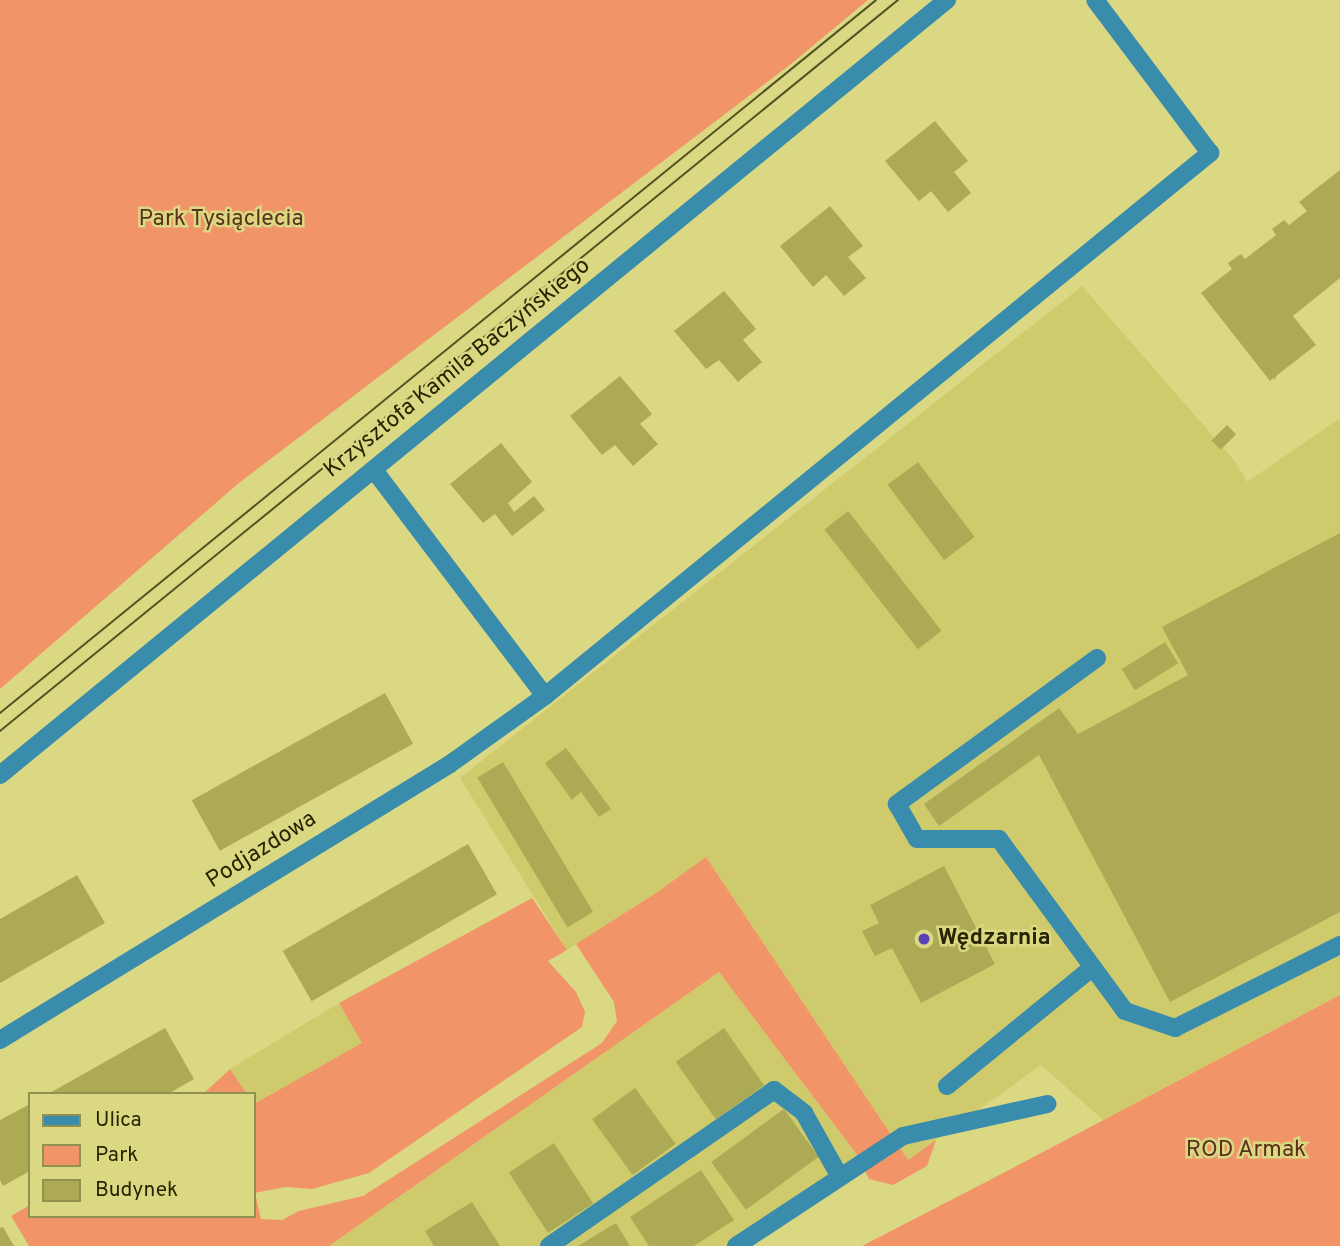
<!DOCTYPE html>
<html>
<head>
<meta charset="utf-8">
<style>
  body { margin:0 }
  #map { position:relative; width:1340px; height:1246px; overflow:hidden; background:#dbd883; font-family:Overpass,sans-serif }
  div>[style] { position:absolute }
  .built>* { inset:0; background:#cfcb6d }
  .green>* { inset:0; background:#f19568 }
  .building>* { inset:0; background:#adaa55; transform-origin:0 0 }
  .minor>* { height:18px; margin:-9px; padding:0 9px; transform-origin:9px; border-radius:9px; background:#398cab }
  .tram>* { height:2px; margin:-1px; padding:0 1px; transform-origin:1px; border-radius:1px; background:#535121 }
  .dots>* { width:19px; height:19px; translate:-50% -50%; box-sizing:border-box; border:4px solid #dbd883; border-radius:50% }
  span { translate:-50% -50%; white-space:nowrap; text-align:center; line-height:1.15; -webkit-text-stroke:5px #dbd883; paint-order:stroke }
  .park-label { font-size:23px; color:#5b311b }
  .street-label { font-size:23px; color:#282602 }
  .poi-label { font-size:23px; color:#282602; font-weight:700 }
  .left { translate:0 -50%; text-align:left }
  .legend { position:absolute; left:28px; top:1092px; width:228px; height:126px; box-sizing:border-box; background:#dbd883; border:2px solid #93914f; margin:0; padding:9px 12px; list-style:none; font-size:21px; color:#282602 }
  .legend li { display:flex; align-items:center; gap:14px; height:35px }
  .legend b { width:35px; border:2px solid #93914f }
</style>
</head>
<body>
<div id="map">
  <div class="built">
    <i style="clip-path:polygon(1082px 286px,1234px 460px,1247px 482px,1340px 418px,1340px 995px,1103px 1120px,1041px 1065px,908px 1160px,706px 857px,656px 893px,567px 950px,460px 778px)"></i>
    <i style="clip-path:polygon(719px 972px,858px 1156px,745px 1246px,329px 1246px)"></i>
    <i style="clip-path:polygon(339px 1003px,363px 1043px,255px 1106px,254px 1094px,247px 1094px,230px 1069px)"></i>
  </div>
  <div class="green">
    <i style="clip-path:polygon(0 0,868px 0,791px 64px,239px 483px,0 689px)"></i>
    <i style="clip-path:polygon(706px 857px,908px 1160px,936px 1140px,927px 1166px,893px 1185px,869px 1179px,858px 1156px,719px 972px,329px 1246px,29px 1246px,11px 1216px,30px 1205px,30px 1216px,254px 1216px,254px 1104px,362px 1043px,339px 1003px,532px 898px,567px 950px,548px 961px,576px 992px,585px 1012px,582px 1027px,369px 1173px,312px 1189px,285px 1187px,255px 1193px,261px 1219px,282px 1220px,299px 1211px,363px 1196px,602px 1043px,617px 1021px,614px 1002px,576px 944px,656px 893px)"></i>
    <i style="clip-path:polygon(1340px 995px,1340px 1246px,862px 1246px,1011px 1169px)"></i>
    <i style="clip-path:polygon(230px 1069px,247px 1094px,203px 1094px)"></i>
  </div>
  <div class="building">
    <i style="clip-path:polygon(935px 121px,968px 161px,954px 172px,971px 193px,948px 212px,931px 191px,919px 201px,885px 161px)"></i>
    <i style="clip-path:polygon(1340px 170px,1340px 278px,1293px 316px,1316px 345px,1276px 376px,1275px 380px,1273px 378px,1270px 381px,1201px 293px,1232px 269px,1228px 263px,1241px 254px,1245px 259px,1276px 235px,1272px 229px,1284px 220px,1289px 225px,1307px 211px,1299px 202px)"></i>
    <i style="clip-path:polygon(830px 206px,863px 246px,848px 257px,866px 278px,844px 296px,826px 275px,813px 287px,780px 246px)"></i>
    <i style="clip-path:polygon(724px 291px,756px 329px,743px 340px,762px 362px,738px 382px,719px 360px,706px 369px,674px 331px)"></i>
    <i style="clip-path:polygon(620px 376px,652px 414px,640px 424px,658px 444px,633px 466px,615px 445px,602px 455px,570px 416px)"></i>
    <i style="left:1227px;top:425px;width:13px;height:22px;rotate:45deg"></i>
    <i style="clip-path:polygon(501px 443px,532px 482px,508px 503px,514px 512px,534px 496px,545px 510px,512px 536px,495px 514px,483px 523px,450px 484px)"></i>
    <i style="left:918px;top:462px;width:94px;height:38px;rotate:53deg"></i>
    <i style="left:848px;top:511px;width:152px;height:30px;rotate:52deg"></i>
    <i style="clip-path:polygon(1340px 533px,1340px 912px,1170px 1002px,1039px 755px,939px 826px,924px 804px,1059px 708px,1078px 734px,1188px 675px,1162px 627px)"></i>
    <i style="left:1165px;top:642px;width:25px;height:51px;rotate:58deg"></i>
    <i style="left:385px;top:693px;width:58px;height:221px;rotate:61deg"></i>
    <i style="clip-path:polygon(566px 748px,611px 809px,599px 817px,581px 792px,572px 800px,545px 763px)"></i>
    <i style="left:503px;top:762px;width:175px;height:30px;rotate:59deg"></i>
    <i style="left:468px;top:844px;width:58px;height:214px;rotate:60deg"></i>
    <i style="clip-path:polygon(944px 866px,995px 964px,921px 1003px,892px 948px,875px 956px,862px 931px,879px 923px,870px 905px)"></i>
    <i style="clip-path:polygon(77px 875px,105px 923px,0 983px,0 919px)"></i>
    <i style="clip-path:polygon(165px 1028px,194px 1079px,168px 1094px,48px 1094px)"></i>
    <i style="left:724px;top:1028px;width:70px;height:59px;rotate:55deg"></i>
    <i style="left:635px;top:1088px;width:69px;height:53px;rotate:54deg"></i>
    <i style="clip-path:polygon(30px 1104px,30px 1171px,3px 1186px,0 1180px,0 1120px)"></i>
    <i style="left:784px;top:1109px;width:59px;height:90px;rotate:54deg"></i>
    <i style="left:554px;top:1143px;width:72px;height:54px;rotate:57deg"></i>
    <i style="clip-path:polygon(701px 1170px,734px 1220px,694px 1246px,649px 1246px,630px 1217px)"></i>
    <i style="clip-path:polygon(472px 1202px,500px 1246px,434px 1246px,425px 1231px)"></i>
    <i style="clip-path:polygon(616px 1223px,630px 1246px,578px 1246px)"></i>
    <i style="clip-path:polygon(3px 1227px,14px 1246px,0 1246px,0 1228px)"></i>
  </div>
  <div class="minor">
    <i style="left:374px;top:470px;width:283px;rotate:52.9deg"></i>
    <i style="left:1097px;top:658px;width:248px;rotate:143.9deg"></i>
    <i style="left:897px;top:804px;width:40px;rotate:60.3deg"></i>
    <i style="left:917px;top:839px;width:82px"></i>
    <i style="left:999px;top:839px;width:213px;rotate:53.8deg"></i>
    <i style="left:1125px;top:1011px;width:53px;rotate:18.8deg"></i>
    <i style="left:1175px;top:1028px;width:185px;rotate:-26.7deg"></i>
    <i style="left:0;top:775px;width:1224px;rotate:-39.3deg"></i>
    <i style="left:0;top:1040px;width:528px;rotate:-31.52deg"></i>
    <i style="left:450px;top:764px;width:117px;rotate:-35.6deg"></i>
    <i style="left:545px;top:696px;width:859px;rotate:-39.23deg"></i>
    <i style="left:1210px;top:153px;width:191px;rotate:-126.9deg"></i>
    <i style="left:947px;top:1086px;width:188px;rotate:-39.2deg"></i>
    <i style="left:549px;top:1246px;width:274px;rotate:-34.7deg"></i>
    <i style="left:774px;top:1090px;width:38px;rotate:37deg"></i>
    <i style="left:804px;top:1113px;width:73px;rotate:60.6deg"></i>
    <i style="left:736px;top:1246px;width:200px;rotate:-33.4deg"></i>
    <i style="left:903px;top:1136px;width:148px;rotate:-12.5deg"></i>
  </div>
  <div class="tram">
    <i style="left:0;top:713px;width:1129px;rotate:-39.14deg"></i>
    <i style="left:0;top:731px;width:1158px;rotate:-39.15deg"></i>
  </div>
  <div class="dots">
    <i style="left:924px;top:939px;background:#5941b9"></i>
  </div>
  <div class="park-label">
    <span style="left:221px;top:220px">Park Tysiąclecia</span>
    <span style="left:1246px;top:1151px">ROD Armak</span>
  </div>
  <div class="street-label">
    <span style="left:458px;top:369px;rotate:-39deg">Krzysztofa Kamila Baczyńskiego</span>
    <span style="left:262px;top:851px;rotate:-32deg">Podjazdowa</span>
  </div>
  <div class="poi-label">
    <span class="left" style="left:938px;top:939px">Wędzarnia</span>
  </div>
  <ul class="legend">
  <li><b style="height:9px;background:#398cab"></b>Ulica</li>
  <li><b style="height:19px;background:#f19568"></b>Park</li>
  <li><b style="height:19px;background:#adaa55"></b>Budynek</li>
  </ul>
</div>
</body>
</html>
